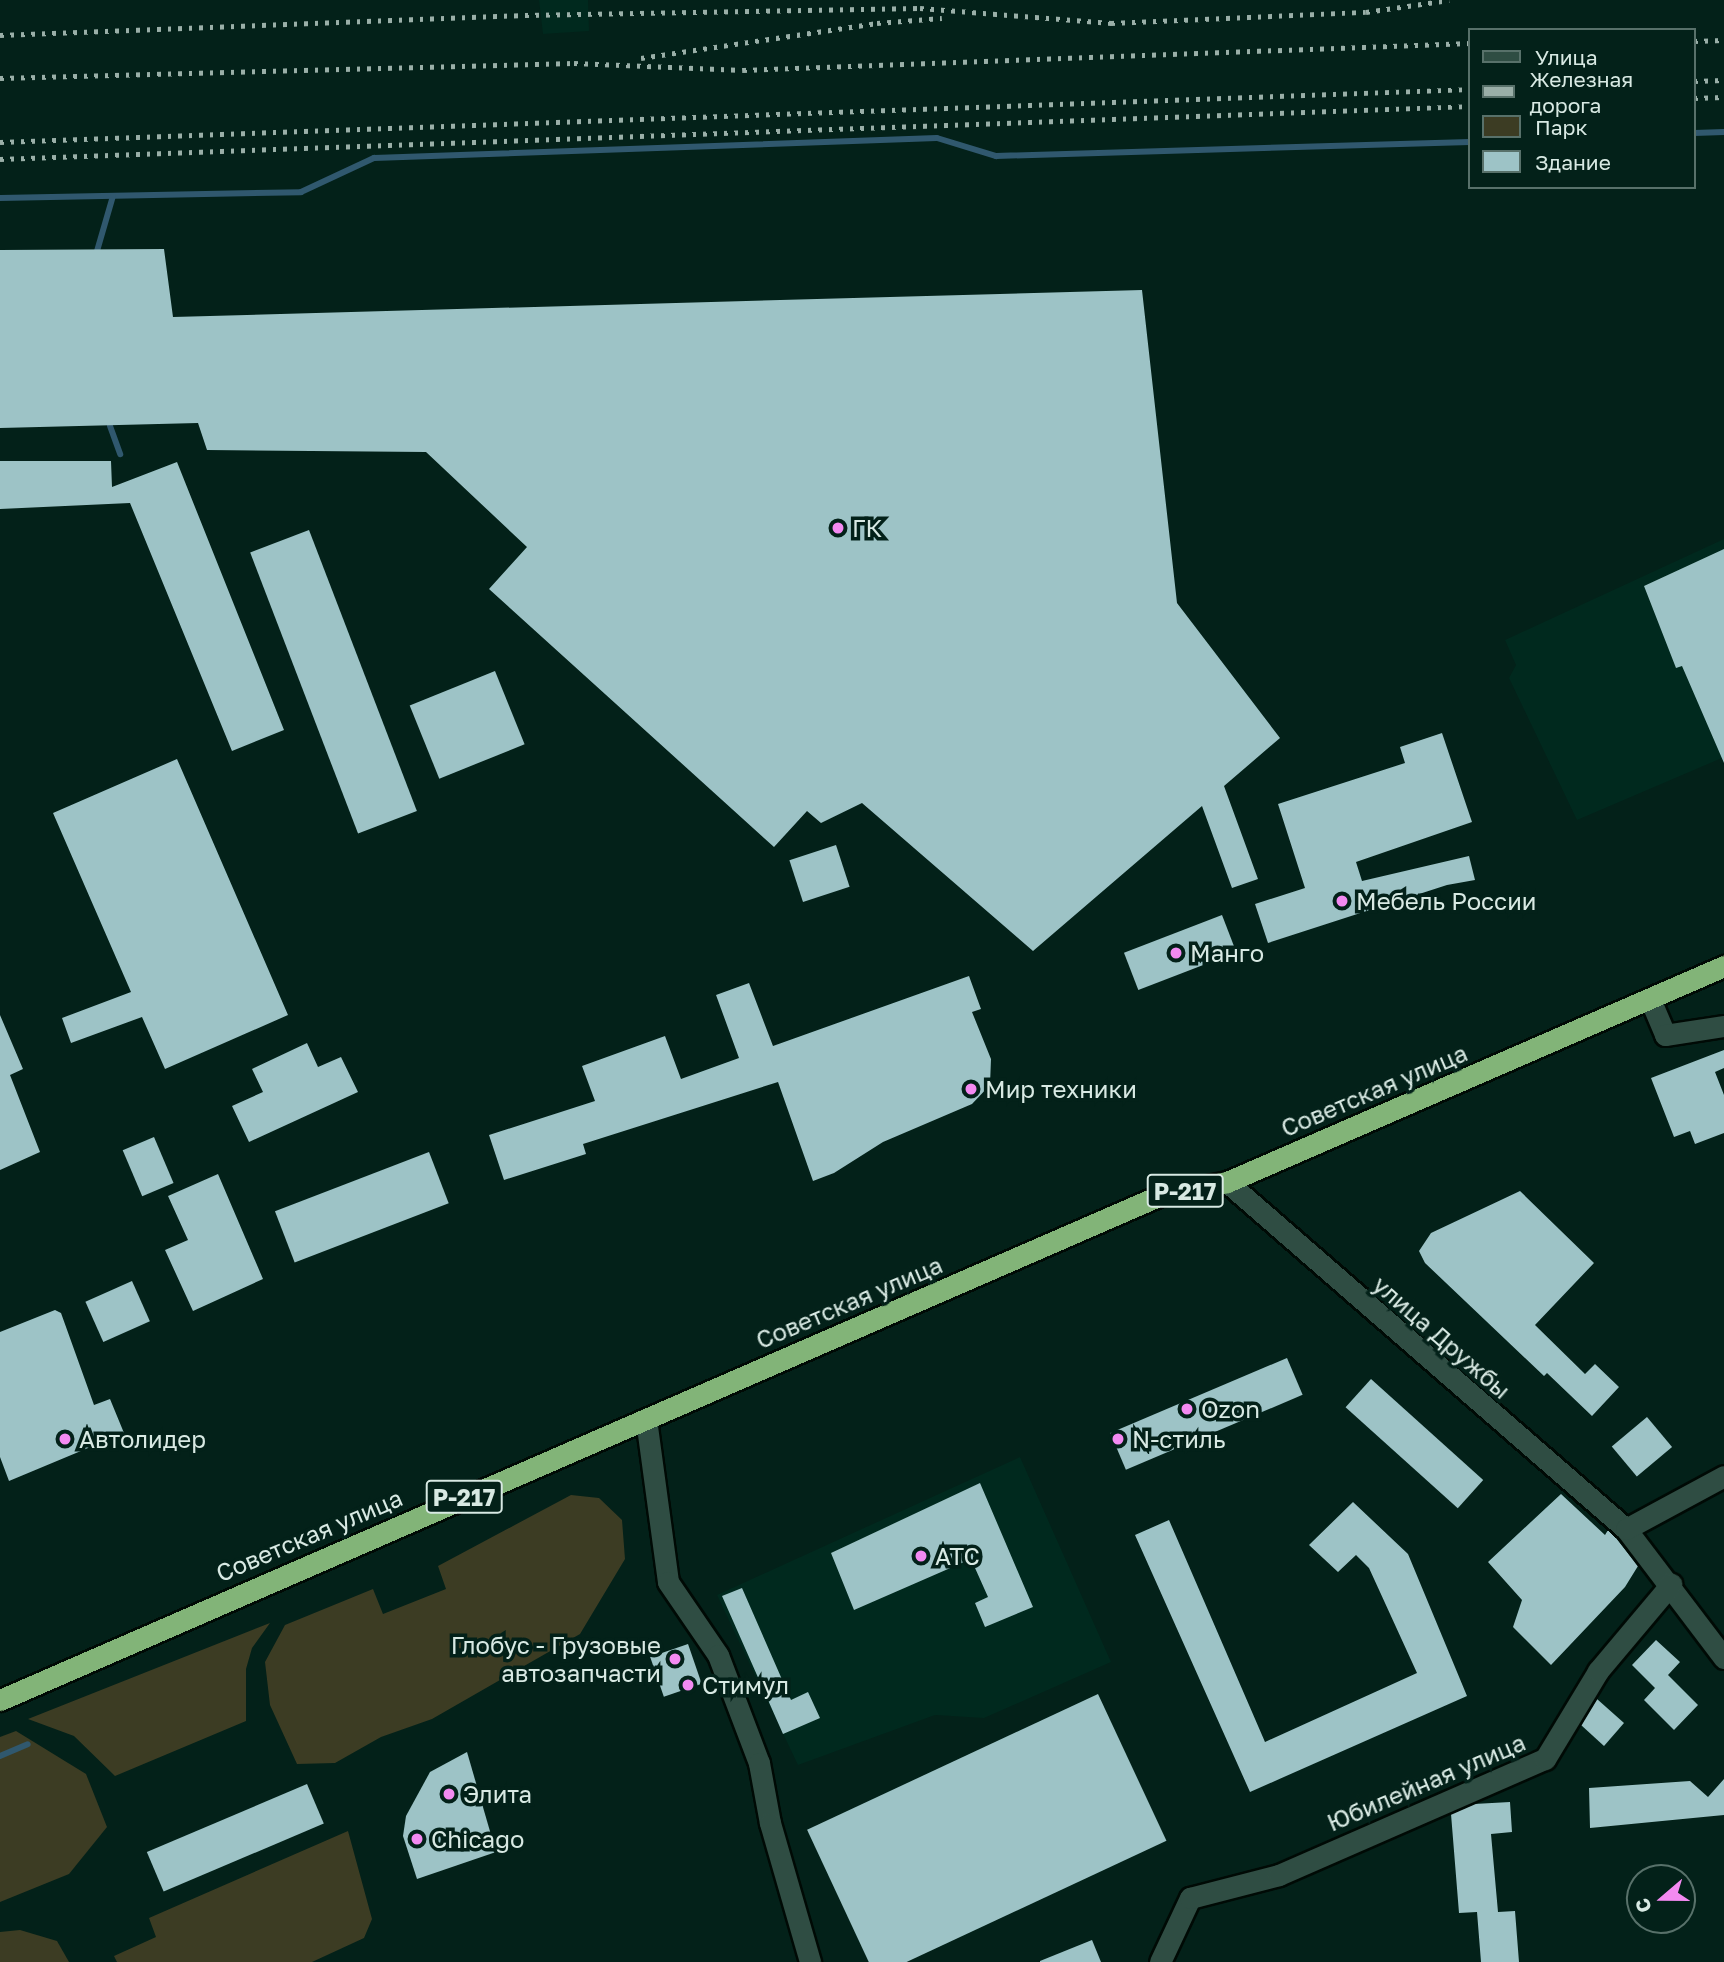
<!DOCTYPE html>
<html>
<head>
<meta charset="utf-8">
<style>
  body { margin:0 }
  #map { position:relative; width:1724px; height:1962px; overflow:hidden; background:#032119; font-family:"Golos Text",sans-serif }
  div>[style] { position:absolute }
  .built>* { inset:0; background:#00291e }
  .green>* { inset:0; background:#3c3c23 }
  .stream>* { height:6px; margin:-3px; padding:0 3px; transform-origin:3px; border-radius:3px; background:#30586e }
  .building>* { inset:0; background:#9dc3c6; transform-origin:0 0 }
  .roads { filter:drop-shadow(2px 0 #000a05) drop-shadow(-2px 0 #000a05) drop-shadow(0 2px #000a05) drop-shadow(0 -2px #000a05) }
  .street>* { height:21px; margin:-10.5px; padding:0 10.5px; transform-origin:10.5px; border-radius:10.5px; background:#2f4d43 }
  .highway>* { height:21px; margin:-10.5px; padding:0 10.5px; transform-origin:10.5px; border-radius:10.5px; background:#82b478 }
  .rail>* { height:5px; margin-top:-2.5px; transform-origin:0; background:repeating-linear-gradient(90deg,#9aafa8 0 3.5px,transparent 0 10.5px) }
  .dots>* { width:19px; height:19px; translate:-50% -50%; box-sizing:border-box; border:4px solid #032119; border-radius:50% }
  span { translate:-50% -50%; white-space:nowrap; text-align:center; line-height:1.15; -webkit-text-stroke:7px #032119; paint-order:stroke }
  .shield-label span { padding:2px 5px; background:#032119; border:2px solid; border-radius:5px; -webkit-text-stroke-width:0 }
  .shield-label { font-size:23px; color:#d8e9e3; font-weight:700 }
  .poi-label { font-size:24px; color:#d8e9e3 }
  .left { translate:0 -50%; text-align:left }
  .right { translate:-100% -50%; text-align:right }
  .street-label { font-size:24px; color:#d8e9e3 }
  .legend { position:absolute; left:1468px; top:28px; width:228px; height:161px; box-sizing:border-box; background:#032119; border:2px solid #58716a; margin:0; padding:9px 12px; list-style:none; font-size:21px; color:#d8e9e3 }
  .legend li { display:flex; align-items:center; gap:14px; height:35px }
  .legend b { width:35px; border:2px solid #58716a }
  .north { position:absolute; left:1626px; top:1864px; width:70px; height:70px; box-sizing:border-box; background:#032119; border:2px solid #58716a; border-radius:50%; rotate:250deg; font-size:19px; font-weight:700; line-height:28px; text-align:center; color:#d8e9e3 }
  .north::after { content:''; display:block; margin:auto; width:24px; height:32px; background:#f38af1; clip-path:polygon(50% 0,100% 100%,50% 72%,0 100%) }
</style>
</head>
<body>
<div id="map">
  <div class="built">
    <i style="clip-path:polygon(539px 0,588px 0,589px 31px,543px 34px)"></i>
    <i style="clip-path:polygon(1724px 539px,1724px 748px,1719px 751px,1722px 758px,1577px 820px,1509px 678px,1516px 665px,1505px 640px)"></i>
    <i style="clip-path:polygon(1020px 1457px,1111px 1662px,984px 1718px,935px 1715px,798px 1765px,717px 1595px)"></i>
  </div>
  <div class="green">
    <i style="clip-path:polygon(571px 1495px,599px 1498px,622px 1520px,625px 1559px,580px 1634px,432px 1719px,381px 1737px,335px 1763px,297px 1764px,270px 1705px,265px 1662px,285px 1625px,373px 1589px,383px 1614px,446px 1589px,438px 1566px)"></i>
    <i style="clip-path:polygon(270px 1623px,252px 1648px,246px 1669px,246px 1721px,115px 1776px,74px 1736px,28px 1719px)"></i>
    <i style="clip-path:polygon(16px 1731px,86px 1774px,107px 1827px,69px 1874px,0 1902px,0 1737px)"></i>
    <i style="clip-path:polygon(348px 1831px,372px 1919px,364px 1938px,312px 1962px,117px 1962px,114px 1956px,156px 1937px,149px 1918px)"></i>
    <i style="clip-path:polygon(20px 1930px,57px 1941px,69px 1962px,0 1962px,0 1932px)"></i>
  </div>
  <div class="stream">
    <i style="left:1694px;top:133px;width:30px;rotate:-2deg"></i>
    <i style="left:0;top:198px;width:301px;rotate:-1.1deg"></i>
    <i style="left:301px;top:192px;width:81px;rotate:-25deg"></i>
    <i style="left:374px;top:158px;width:563px;rotate:-2.03deg"></i>
    <i style="left:937px;top:138px;width:62px;rotate:17deg"></i>
    <i style="left:996px;top:156px;width:474px;rotate:-1.7deg"></i>
    <i style="left:97px;top:251px;width:57px;rotate:-73.8deg"></i>
    <i style="left:110px;top:426px;width:30px;rotate:70deg"></i>
    <i style="left:0;top:1756px;width:30px;rotate:-23deg"></i>
  </div>
  <div class="building">
    <i style="clip-path:polygon(164px 249px,173px 317px,1142px 290px,1177px 603px,1280px 738px,1224px 786px,1258px 879px,1232px 888px,1202px 806px,1033px 951px,862px 803px,821px 823px,807px 811px,774px 847px,489px 589px,527px 547px,426px 452px,207px 450px,198px 423px,0 428px,0 250px)"></i>
    <i style="clip-path:polygon(0 461px,111px 461px,112px 487px,177px 462px,284px 730px,232px 751px,130px 503px,0 509px)"></i>
    <i style="left:309px;top:530px;width:301px;height:63px;rotate:69deg"></i>
    <i style="clip-path:polygon(1724px 549px,1724px 763px,1682px 666px,1676px 668px,1644px 586px)"></i>
    <i style="left:495px;top:671px;width:79px;height:92px;rotate:68deg"></i>
    <i style="clip-path:polygon(1442px 733px,1472px 822px,1356px 862px,1362px 881px,1469px 856px,1475px 880px,1447px 885px,1268px 943px,1255px 904px,1305px 888px,1278px 804px,1405px 763px,1400px 747px)"></i>
    <i style="clip-path:polygon(177px 759px,288px 1015px,165px 1069px,142px 1017px,71px 1043px,62px 1018px,131px 992px,53px 813px)"></i>
    <i style="left:836px;top:845px;width:44px;height:49px;rotate:72deg"></i>
    <i style="left:1222px;top:915px;width:40px;height:105px;rotate:69deg"></i>
    <i style="clip-path:polygon(969px 976px,981px 1009px,972px 1012px,991px 1059px,990px 1085px,972px 1104px,883px 1142px,834px 1173px,813px 1181px,778px 1082px,583px 1144px,586px 1154px,504px 1180px,489px 1135px,595px 1101px,582px 1066px,665px 1036px,681px 1079px,739px 1058px,716px 995px,749px 983px,773px 1046px)"></i>
    <i style="clip-path:polygon(0 1015px,23px 1069px,10px 1075px,40px 1152px,0 1170px)"></i>
    <i style="clip-path:polygon(307px 1043px,318px 1067px,341px 1057px,358px 1092px,249px 1142px,232px 1106px,263px 1092px,252px 1069px)"></i>
    <i style="clip-path:polygon(1724px 1050px,1724px 1068px,1715px 1072px,1724px 1095px,1724px 1133px,1695px 1144px,1690px 1131px,1674px 1137px,1651px 1078px)"></i>
    <i style="left:154px;top:1137px;width:50px;height:34px;rotate:67deg"></i>
    <i style="left:429px;top:1152px;width:55px;height:165px;rotate:69deg"></i>
    <i style="clip-path:polygon(218px 1174px,263px 1279px,193px 1311px,165px 1250px,188px 1240px,168px 1196px)"></i>
    <i style="clip-path:polygon(1520px 1191px,1594px 1263px,1535px 1325px,1585px 1374px,1595px 1364px,1619px 1387px,1592px 1416px,1547px 1373px,1544px 1376px,1425px 1263px,1419px 1251px,1431px 1233px)"></i>
    <i style="left:132px;top:1281px;width:44px;height:51px;rotate:66deg"></i>
    <i style="clip-path:polygon(55px 1310px,61px 1313px,94px 1405px,110px 1399px,124px 1433px,9px 1481px,0 1457px,0 1332px)"></i>
    <i style="left:1287px;top:1358px;width:40px;height:192px;rotate:67deg"></i>
    <i style="left:1371px;top:1379px;width:151px;height:38px;rotate:42deg"></i>
    <i style="left:1647px;top:1417px;width:39px;height:46px;rotate:50deg"></i>
    <i style="clip-path:polygon(980px 1483px,1033px 1607px,985px 1627px,975px 1603px,988px 1597px,971px 1559px,854px 1610px,831px 1553px)"></i>
    <i style="clip-path:polygon(1561px 1494px,1605px 1535px,1608px 1530px,1616px 1538px,1638px 1566px,1625px 1587px,1551px 1665px,1513px 1627px,1522px 1600px,1488px 1562px)"></i>
    <i style="clip-path:polygon(1353px 1502px,1408px 1554px,1467px 1696px,1250px 1792px,1135px 1535px,1169px 1520px,1265px 1742px,1417px 1673px,1369px 1568px,1356px 1555px,1338px 1572px,1309px 1545px)"></i>
    <i style="clip-path:polygon(742px 1588px,791px 1700px,808px 1692px,820px 1718px,783px 1734px,722px 1596px)"></i>
    <i style="clip-path:polygon(1656px 1640px,1680px 1662px,1668px 1675px,1698px 1705px,1674px 1730px,1644px 1700px,1655px 1688px,1632px 1665px)"></i>
    <i style="left:688px;top:1644px;width:42px;height:40px;rotate:71deg"></i>
    <i style="left:1098px;top:1694px;width:162px;height:321px;rotate:65deg"></i>
    <i style="clip-path:polygon(1597px 1699px,1624px 1723px,1604px 1746px,1581px 1725px)"></i>
    <i style="clip-path:polygon(467px 1752px,496px 1852px,417px 1879px,403px 1836px,406px 1816px,430px 1772px)"></i>
    <i style="clip-path:polygon(1724px 1779px,1724px 1815px,1590px 1828px,1589px 1788px,1690px 1781px,1708px 1797px)"></i>
    <i style="left:307px;top:1784px;width:43px;height:174px;rotate:67deg"></i>
    <i style="clip-path:polygon(1510px 1802px,1512px 1832px,1491px 1834px,1498px 1912px,1515px 1911px,1519px 1962px,1481px 1962px,1477px 1912px,1459px 1913px,1451px 1814px,1474px 1804px)"></i>
    <i style="clip-path:polygon(1092px 1940px,1101px 1962px,1040px 1962px,1040px 1961px)"></i>
  </div>
  <div class="roads">
    <div class="street">
      <i style="left:1650px;top:999px;width:39px;rotate:67deg"></i>
      <i style="left:1665px;top:1035px;width:60px;rotate:-8.7deg"></i>
      <i style="left:1227px;top:1182px;width:529px;rotate:41.01deg"></i>
      <i style="left:1626px;top:1529px;width:162px;rotate:52.8deg"></i>
      <i style="left:646px;top:1419px;width:164px;rotate:82.3deg"></i>
      <i style="left:668px;top:1582px;width:88px;rotate:55.6deg"></i>
      <i style="left:718px;top:1655px;width:116px;rotate:69.2deg"></i>
      <i style="left:759px;top:1763px;width:61px;rotate:79.6deg"></i>
      <i style="left:770px;top:1823px;width:145px;rotate:73.9deg"></i>
      <i style="left:1626px;top:1529px;width:111px;rotate:-28.4deg"></i>
      <i style="left:1160px;top:1962px;width:71px;rotate:-64.9deg"></i>
      <i style="left:1190px;top:1898px;width:92px;rotate:-14.5deg"></i>
      <i style="left:1279px;top:1875px;width:290px;rotate:-23.6deg"></i>
      <i style="left:1545px;top:1759px;width:103px;rotate:-58.9deg"></i>
      <i style="left:1598px;top:1671px;width:114px;rotate:-50deg"></i>
    </div>
    <div class="highway">
      <i style="left:0;top:1700px;width:1266px;rotate:-23.51deg"></i>
      <i style="left:1161px;top:1195px;width:67px;rotate:-11.1deg"></i>
      <i style="left:1227px;top:1182px;width:542px;rotate:-23.49deg"></i>
    </div>
  </div>
  <div class="rail">
    <i style="left:0;top:35px;width:525px;rotate:-2.18deg"></i>
    <i style="left:525px;top:15px;width:395px;rotate:-1deg"></i>
    <i style="left:920px;top:8px;width:192px;rotate:4.5deg"></i>
    <i style="left:1111px;top:23px;width:255px;rotate:-2.5deg"></i>
    <i style="left:1366px;top:12px;width:84px;rotate:-8.2deg"></i>
    <i style="left:1694px;top:41px;width:30px;rotate:-2deg"></i>
    <i style="left:641px;top:58px;width:239px;rotate:-8.4deg"></i>
    <i style="left:877px;top:23px;width:65px;rotate:-4.4deg"></i>
    <i style="left:0;top:78px;width:574px;rotate:-1.5deg"></i>
    <i style="left:574px;top:63px;width:169px;rotate:2.4deg"></i>
    <i style="left:743px;top:70px;width:728px;rotate:-2.13deg"></i>
    <i style="left:1694px;top:81px;width:30px;rotate:-2deg"></i>
    <i style="left:1694px;top:98px;width:30px;rotate:-2deg"></i>
    <i style="left:0;top:142px;width:1471px;rotate:-2.06deg"></i>
    <i style="left:0;top:159px;width:1471px;rotate:-2.06deg"></i>
  </div>
  <div class="dots">
    <i style="left:838px;top:528px;background:#f38af1"></i>
    <i style="left:1342px;top:901px;background:#f38af1"></i>
    <i style="left:1176px;top:953px;background:#f38af1"></i>
    <i style="left:971px;top:1089px;background:#f38af1"></i>
    <i style="left:1187px;top:1409px;background:#f38af1"></i>
    <i style="left:65px;top:1439px;background:#f38af1"></i>
    <i style="left:1118px;top:1439px;background:#f38af1"></i>
    <i style="left:921px;top:1556px;background:#f38af1"></i>
    <i style="left:675px;top:1659px;background:#f38af1"></i>
    <i style="left:688px;top:1685px;background:#f38af1"></i>
    <i style="left:449px;top:1794px;background:#f38af1"></i>
    <i style="left:417px;top:1839px;background:#f38af1"></i>
  </div>
  <div class="shield-label">
    <span style="left:1185px;top:1191px">Р-217</span>
    <span style="left:464px;top:1497px">Р-217</span>
  </div>
  <div class="poi-label">
    <span class="left" style="left:852px;top:528px">ГК</span>
    <span class="left" style="left:1356px;top:901px">Мебель России</span>
    <span class="left" style="left:1190px;top:953px">Манго</span>
    <span class="left" style="left:985px;top:1089px">Мир техники</span>
    <span class="left" style="left:1201px;top:1409px">Ozon</span>
    <span class="left" style="left:79px;top:1439px">Автолидер</span>
    <span class="left" style="left:1132px;top:1439px">N-стиль</span>
    <span class="left" style="left:935px;top:1556px">АТС</span>
    <span class="right" style="left:661px;top:1659px">Глобус - Грузовые<br>автозапчасти</span>
    <span class="left" style="left:702px;top:1685px">Стимул</span>
    <span class="left" style="left:463px;top:1794px">Элита</span>
    <span class="left" style="left:431px;top:1839px">Chicago</span>
  </div>
  <div class="street-label">
    <span style="left:1374px;top:1090px;rotate:-23deg">Советская улица</span>
    <span style="left:849px;top:1302px;rotate:-23deg">Советская улица</span>
    <span style="left:1442px;top:1337px;rotate:41deg">улица Дружбы</span>
    <span style="left:309px;top:1535px;rotate:-23deg">Советская улица</span>
    <span style="left:1426px;top:1782px;rotate:-23deg">Юбилейная улица</span>
  </div>
  <ul class="legend">
  <li><b style="height:9px;background:#2f4d43"></b>Улица</li>
  <li><b style="height:9px;background:#9aafa8"></b>Железная дорога</li>
  <li><b style="height:19px;background:#3c3c23"></b>Парк</li>
  <li><b style="height:19px;background:#9dc3c6"></b>Здание</li>
  </ul>
  <div class="north">С</div>
</div>
</body>
</html>
